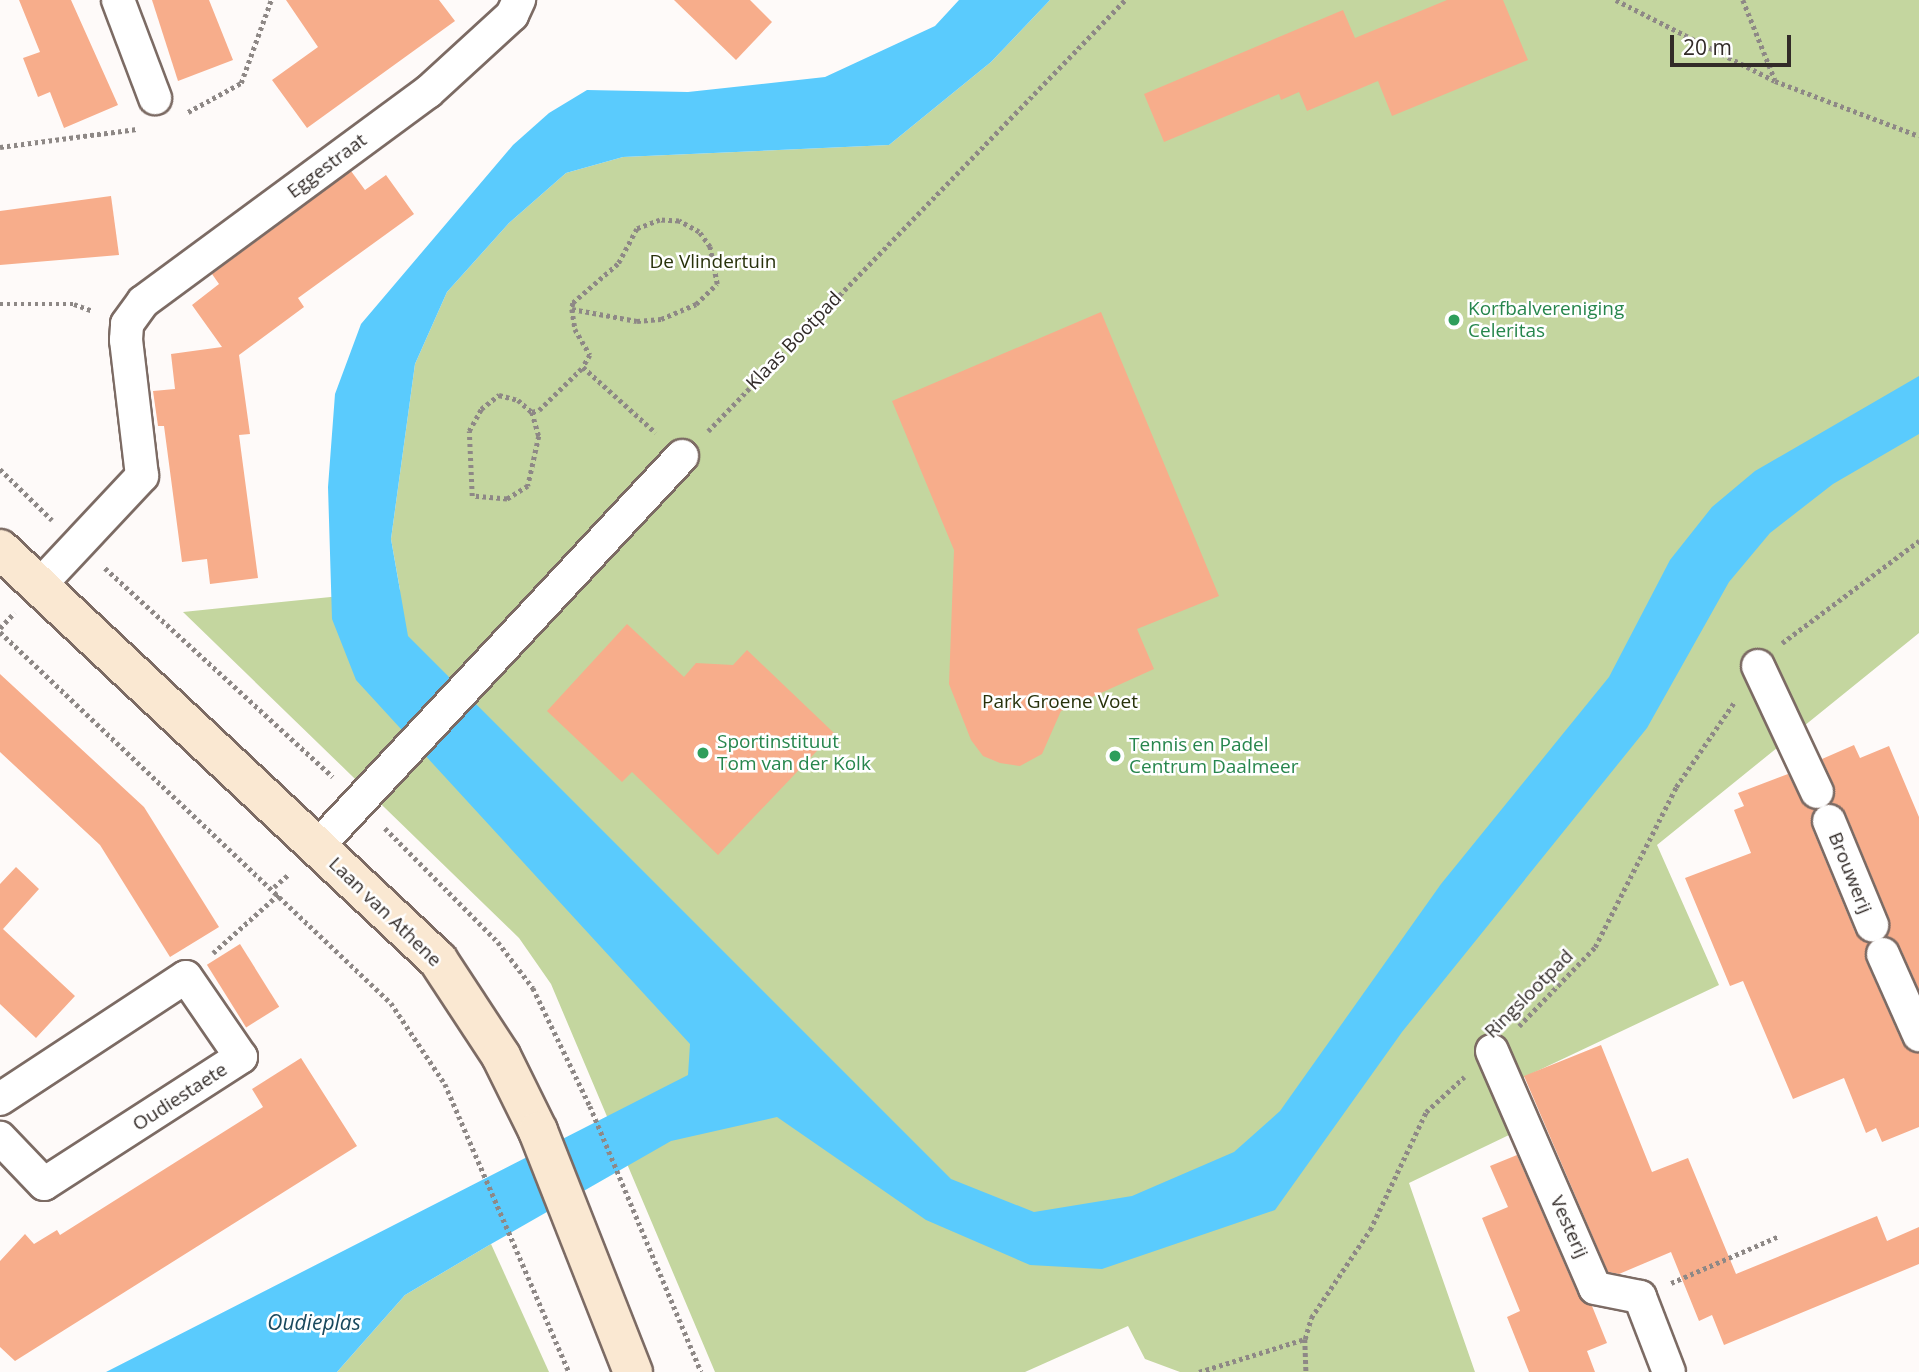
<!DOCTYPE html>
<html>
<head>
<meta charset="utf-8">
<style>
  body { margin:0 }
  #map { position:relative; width:1919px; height:1372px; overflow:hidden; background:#fefaf9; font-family:"Open Sans",sans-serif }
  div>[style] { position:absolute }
  .green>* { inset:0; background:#c4d69f }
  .water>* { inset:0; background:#5acbfd }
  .building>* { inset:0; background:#f7ad8b; transform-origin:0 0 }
  .path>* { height:4.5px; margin-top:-2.25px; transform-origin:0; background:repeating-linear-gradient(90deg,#8e8886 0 3.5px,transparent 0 7px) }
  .roads { filter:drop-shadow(2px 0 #7c6b64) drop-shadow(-2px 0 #7c6b64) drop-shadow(0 2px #7c6b64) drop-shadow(0 -2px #7c6b64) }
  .street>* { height:32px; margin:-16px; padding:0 16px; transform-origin:16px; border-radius:16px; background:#fff }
  .secondary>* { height:38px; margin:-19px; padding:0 19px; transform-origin:19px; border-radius:19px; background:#fae8d2 }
  .dots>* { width:19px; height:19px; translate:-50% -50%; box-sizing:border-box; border:4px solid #fff; border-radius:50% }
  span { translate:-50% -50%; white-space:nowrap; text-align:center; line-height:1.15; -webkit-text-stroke:5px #fff; paint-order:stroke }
  .street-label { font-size:19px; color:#322b28 }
  .park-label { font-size:19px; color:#28320b }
  .leisure-label { font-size:19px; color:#27864d }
  .left { translate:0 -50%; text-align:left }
  .water-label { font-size:21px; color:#18485d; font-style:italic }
  .scale { position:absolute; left:1670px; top:35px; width:121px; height:32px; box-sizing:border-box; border:4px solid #322b28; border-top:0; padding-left:9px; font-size:21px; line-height:24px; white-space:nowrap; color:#322b28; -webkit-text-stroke:5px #fff; paint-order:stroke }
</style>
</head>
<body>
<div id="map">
  <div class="green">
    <i style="clip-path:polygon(1050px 0,1919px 0,1919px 633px,1657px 845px,1719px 985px,1493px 1092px,1509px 1135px,1409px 1183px,1475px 1372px,1180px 1372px,1145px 1359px,1128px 1326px,1025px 1372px,715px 1372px,551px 984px,519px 938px,183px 612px,400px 590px,391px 539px,415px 364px,447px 292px,509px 223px,566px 173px,623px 157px,889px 145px,991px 62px)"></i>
    <i style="clip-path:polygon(491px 1244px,549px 1372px,337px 1372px,405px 1295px)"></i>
  </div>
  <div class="water">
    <i style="clip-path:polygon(959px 0,1050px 0,991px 62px,889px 145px,623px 157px,566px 173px,509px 223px,447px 292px,415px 364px,391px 539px,408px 636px,951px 1179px,1034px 1212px,1132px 1196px,1234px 1152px,1280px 1111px,1441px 884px,1609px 677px,1670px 560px,1712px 507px,1755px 471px,1919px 376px,1919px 434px,1833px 484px,1770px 533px,1729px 582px,1647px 728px,1402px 1032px,1275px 1210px,1102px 1269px,1030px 1265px,926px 1220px,777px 1117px,671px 1141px,491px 1244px,405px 1295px,337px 1372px,106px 1372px,688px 1075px,690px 1044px,356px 680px,332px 619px,328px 487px,335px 394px,361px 324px,513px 145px,549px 113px,587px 90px,688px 92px,825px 77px,935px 26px)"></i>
  </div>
  <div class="building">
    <i style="clip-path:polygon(19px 0,71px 0,118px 105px,64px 128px,50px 92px,38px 97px,23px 58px,40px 52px)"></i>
    <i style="clip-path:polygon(152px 0,209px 0,233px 60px,178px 81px)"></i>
    <i style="clip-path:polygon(286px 0,439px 0,455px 21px,307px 128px,272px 80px,318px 47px)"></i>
    <i style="clip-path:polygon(674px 0,750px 0,772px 22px,736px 60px)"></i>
    <i style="clip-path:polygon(1447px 0,1503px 0,1528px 60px,1392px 116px,1378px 81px,1307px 111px,1299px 92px,1281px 100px,1279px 94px,1164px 142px,1144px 94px,1343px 10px,1355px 38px)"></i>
    <i style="clip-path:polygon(351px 171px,365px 190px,386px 175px,414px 214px,298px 298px,304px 307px,239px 355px,250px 434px,239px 435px,258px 578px,210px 584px,207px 559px,182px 562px,164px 426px,158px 426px,153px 391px,175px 389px,171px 354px,222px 347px,192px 305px,219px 284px,212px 274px)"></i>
    <i style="clip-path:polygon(111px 196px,119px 255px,0 265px,0 211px)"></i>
    <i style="clip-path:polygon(1101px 312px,1219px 596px,1137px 629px,1154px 669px,1061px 711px,1042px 754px,1020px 766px,1000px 763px,983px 756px,971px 740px,949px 684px,954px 550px,892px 401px)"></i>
    <i style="clip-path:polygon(627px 624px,684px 677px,696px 663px,733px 665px,747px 650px,834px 733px,718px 855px,632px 772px,622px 782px,547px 711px)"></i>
    <i style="clip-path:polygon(0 674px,144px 807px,219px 927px,170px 957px,100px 845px,0 752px)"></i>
    <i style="clip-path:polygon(1854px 745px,1860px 758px,1889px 746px,1919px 817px,1919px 990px,1900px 947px,1886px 936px,1889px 918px,1846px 814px,1832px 803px,1834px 785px,1822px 759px)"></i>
    <i style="clip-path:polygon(1788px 774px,1801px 800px,1814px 810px,1812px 828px,1855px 932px,1868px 943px,1866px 961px,1902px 1042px,1919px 1053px,1919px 1127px,1882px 1142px,1876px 1128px,1866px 1133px,1844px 1078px,1793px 1099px,1743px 981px,1730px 986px,1685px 878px,1751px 853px,1734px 810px,1744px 806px,1738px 793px)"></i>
    <i style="clip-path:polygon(16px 867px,39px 889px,3px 929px,75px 996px,36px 1038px,0 1004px,0 884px)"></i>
    <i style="left:240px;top:944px;width:74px;height:39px;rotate:58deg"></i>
    <i style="clip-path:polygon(1601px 1045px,1652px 1172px,1688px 1158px,1736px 1274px,1877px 1216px,1887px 1241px,1919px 1227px,1919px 1264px,1724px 1345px,1712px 1315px,1699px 1321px,1671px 1252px,1619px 1274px,1608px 1272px,1524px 1076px)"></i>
    <i style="clip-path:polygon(301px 1058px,357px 1146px,15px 1361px,0 1347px,0 1261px,25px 1234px,34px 1244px,57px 1230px,60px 1235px,263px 1107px,252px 1089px)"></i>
    <i style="clip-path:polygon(1517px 1155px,1578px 1295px,1592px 1306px,1607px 1343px,1587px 1351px,1595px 1372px,1529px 1372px,1507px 1317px,1520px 1311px,1482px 1218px,1508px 1207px,1490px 1166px)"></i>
  </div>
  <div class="path">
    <i style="left:1616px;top:0;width:178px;rotate:27deg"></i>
    <i style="left:1775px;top:81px;width:154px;rotate:20.9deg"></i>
    <i style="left:1743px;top:0;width:86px;rotate:68.2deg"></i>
    <i style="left:188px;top:112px;width:60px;rotate:-28.7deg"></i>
    <i style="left:241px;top:83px;width:88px;rotate:-70.1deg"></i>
    <i style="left:0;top:147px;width:138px;rotate:-7.5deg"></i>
    <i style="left:0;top:304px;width:74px"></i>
    <i style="left:74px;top:304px;width:20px;rotate:20deg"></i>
    <i style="left:572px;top:309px;width:66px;rotate:10.5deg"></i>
    <i style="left:637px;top:321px;width:24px;rotate:-5deg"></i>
    <i style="left:661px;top:319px;width:38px;rotate:-23deg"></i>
    <i style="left:696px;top:304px;width:29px;rotate:-44deg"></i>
    <i style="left:717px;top:284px;width:38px;rotate:-101deg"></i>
    <i style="left:710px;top:247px;width:19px;rotate:-126deg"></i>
    <i style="left:699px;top:232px;width:23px;rotate:-151deg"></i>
    <i style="left:679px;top:221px;width:19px;rotate:-177deg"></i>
    <i style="left:660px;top:220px;width:25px;rotate:159deg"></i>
    <i style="left:637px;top:229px;width:40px;rotate:118deg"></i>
    <i style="left:618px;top:264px;width:60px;rotate:139.1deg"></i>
    <i style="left:573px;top:303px;width:6px;rotate:99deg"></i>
    <i style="left:572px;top:309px;width:20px;rotate:81deg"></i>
    <i style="left:575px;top:329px;width:30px;rotate:60deg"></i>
    <i style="left:590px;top:355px;width:14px;rotate:120deg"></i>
    <i style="left:532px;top:412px;width:25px;rotate:74deg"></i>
    <i style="left:539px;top:436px;width:51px;rotate:102.4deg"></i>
    <i style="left:528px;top:486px;width:25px;rotate:148deg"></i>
    <i style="left:507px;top:499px;width:35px;rotate:-175deg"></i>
    <i style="left:472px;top:496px;width:65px;rotate:-92.6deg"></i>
    <i style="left:469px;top:431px;width:25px;rotate:-61deg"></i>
    <i style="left:481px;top:409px;width:23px;rotate:-38deg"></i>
    <i style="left:499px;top:395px;width:20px;rotate:15deg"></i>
    <i style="left:518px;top:400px;width:18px;rotate:41deg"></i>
    <i style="left:532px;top:412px;width:7px;rotate:-16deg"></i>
    <i style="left:539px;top:410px;width:62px;rotate:-44.3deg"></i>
    <i style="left:583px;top:367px;width:98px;rotate:42.1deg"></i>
    <i style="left:708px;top:431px;width:600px;rotate:-45.95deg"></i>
    <i style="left:0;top:469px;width:73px;rotate:44.4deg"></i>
    <i style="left:105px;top:568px;width:309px;rotate:42.5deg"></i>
    <i style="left:0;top:628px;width:21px;rotate:-47deg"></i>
    <i style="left:0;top:632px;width:539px;rotate:43.5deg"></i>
    <i style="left:391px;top:1003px;width:97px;rotate:56.3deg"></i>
    <i style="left:445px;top:1084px;width:314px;rotate:66.7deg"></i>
    <i style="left:1782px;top:643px;width:171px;rotate:-36.7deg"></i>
    <i style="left:385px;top:828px;width:161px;rotate:45.3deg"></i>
    <i style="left:498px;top:942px;width:58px;rotate:52.7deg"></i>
    <i style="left:533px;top:988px;width:131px;rotate:64.2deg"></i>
    <i style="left:590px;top:1106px;width:288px;rotate:67.3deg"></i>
    <i style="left:274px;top:887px;width:20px;rotate:-41deg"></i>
    <i style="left:213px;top:953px;width:90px;rotate:-41.8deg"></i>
    <i style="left:1519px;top:1026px;width:110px;rotate:-46.1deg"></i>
    <i style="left:1595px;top:947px;width:179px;rotate:-63.1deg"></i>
    <i style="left:1676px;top:787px;width:104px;rotate:-55.5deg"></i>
    <i style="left:1671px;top:1283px;width:118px;rotate:-23.5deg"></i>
    <i style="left:1305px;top:1339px;width:33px;rotate:88deg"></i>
    <i style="left:1199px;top:1372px;width:111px;rotate:-17.3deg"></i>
    <i style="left:1305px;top:1339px;width:22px;rotate:-74deg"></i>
    <i style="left:1311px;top:1318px;width:106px;rotate:-56.2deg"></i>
    <i style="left:1370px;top:1230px;width:131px;rotate:-64.6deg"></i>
    <i style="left:1426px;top:1112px;width:52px;rotate:-42.6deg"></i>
  </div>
  <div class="roads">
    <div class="street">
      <i style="left:118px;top:0;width:105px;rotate:69.3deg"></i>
      <i style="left:39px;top:586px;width:151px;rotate:-46.9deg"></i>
      <i style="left:142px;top:476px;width:137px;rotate:-96.7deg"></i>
      <i style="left:126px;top:340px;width:16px;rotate:-86deg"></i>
      <i style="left:127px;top:324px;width:27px;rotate:-54deg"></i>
      <i style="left:143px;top:302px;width:354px;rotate:-36.4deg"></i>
      <i style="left:428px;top:92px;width:114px;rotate:-42.5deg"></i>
      <i style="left:512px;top:15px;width:17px;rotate:-65deg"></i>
      <i style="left:1758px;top:666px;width:139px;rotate:64.9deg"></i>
      <i style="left:1829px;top:821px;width:113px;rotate:67.5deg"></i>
      <i style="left:317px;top:847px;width:535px;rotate:-46.97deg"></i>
      <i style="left:1883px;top:954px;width:89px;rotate:66deg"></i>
      <i style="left:1492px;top:1051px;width:258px;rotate:66.5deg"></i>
      <i style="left:1595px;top:1288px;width:46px;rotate:11.3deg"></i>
      <i style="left:1640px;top:1297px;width:80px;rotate:68.9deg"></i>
      <i style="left:0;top:1099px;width:222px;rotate:-33.3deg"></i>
      <i style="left:186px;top:977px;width:97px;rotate:55.5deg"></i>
      <i style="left:241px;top:1057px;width:234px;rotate:147.2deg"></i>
      <i style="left:44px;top:1184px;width:64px;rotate:-133.7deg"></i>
    </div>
    <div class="secondary">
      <i style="left:0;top:549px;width:601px;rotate:43.18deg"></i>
      <i style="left:438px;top:960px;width:115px;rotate:56.7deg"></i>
      <i style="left:501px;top:1056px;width:84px;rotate:63.7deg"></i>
      <i style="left:538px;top:1131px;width:259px;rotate:68.5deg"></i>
    </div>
  </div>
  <div class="dots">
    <i style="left:1454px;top:320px;background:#2e9e5b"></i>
    <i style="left:703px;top:753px;background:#2e9e5b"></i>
    <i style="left:1115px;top:756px;background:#2e9e5b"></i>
  </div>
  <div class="street-label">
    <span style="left:327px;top:166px;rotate:-37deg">Eggestraat</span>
    <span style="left:794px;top:341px;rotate:-46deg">Klaas Bootpad</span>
    <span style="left:1850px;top:873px;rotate:68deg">Brouwerij</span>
    <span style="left:385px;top:912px;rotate:44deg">Laan van Athene</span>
    <span style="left:1529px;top:994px;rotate:-45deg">Ringslootpad</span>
    <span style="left:180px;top:1097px;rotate:-33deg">Oudiestaete</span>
    <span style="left:1569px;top:1227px;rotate:66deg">Vesterij</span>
  </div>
  <div class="park-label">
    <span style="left:713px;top:262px">De Vlindertuin</span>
    <span style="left:1060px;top:702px">Park Groene Voet</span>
  </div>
  <div class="leisure-label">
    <span class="left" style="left:1468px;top:320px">Korfbalvereniging<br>Celeritas</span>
    <span class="left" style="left:717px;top:753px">Sportinstituut<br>Tom van der Kolk</span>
    <span class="left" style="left:1129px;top:756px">Tennis en Padel<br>Centrum Daalmeer</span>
  </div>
  <div class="water-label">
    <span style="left:314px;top:1322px">Oudieplas</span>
  </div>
  <div class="scale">20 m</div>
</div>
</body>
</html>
